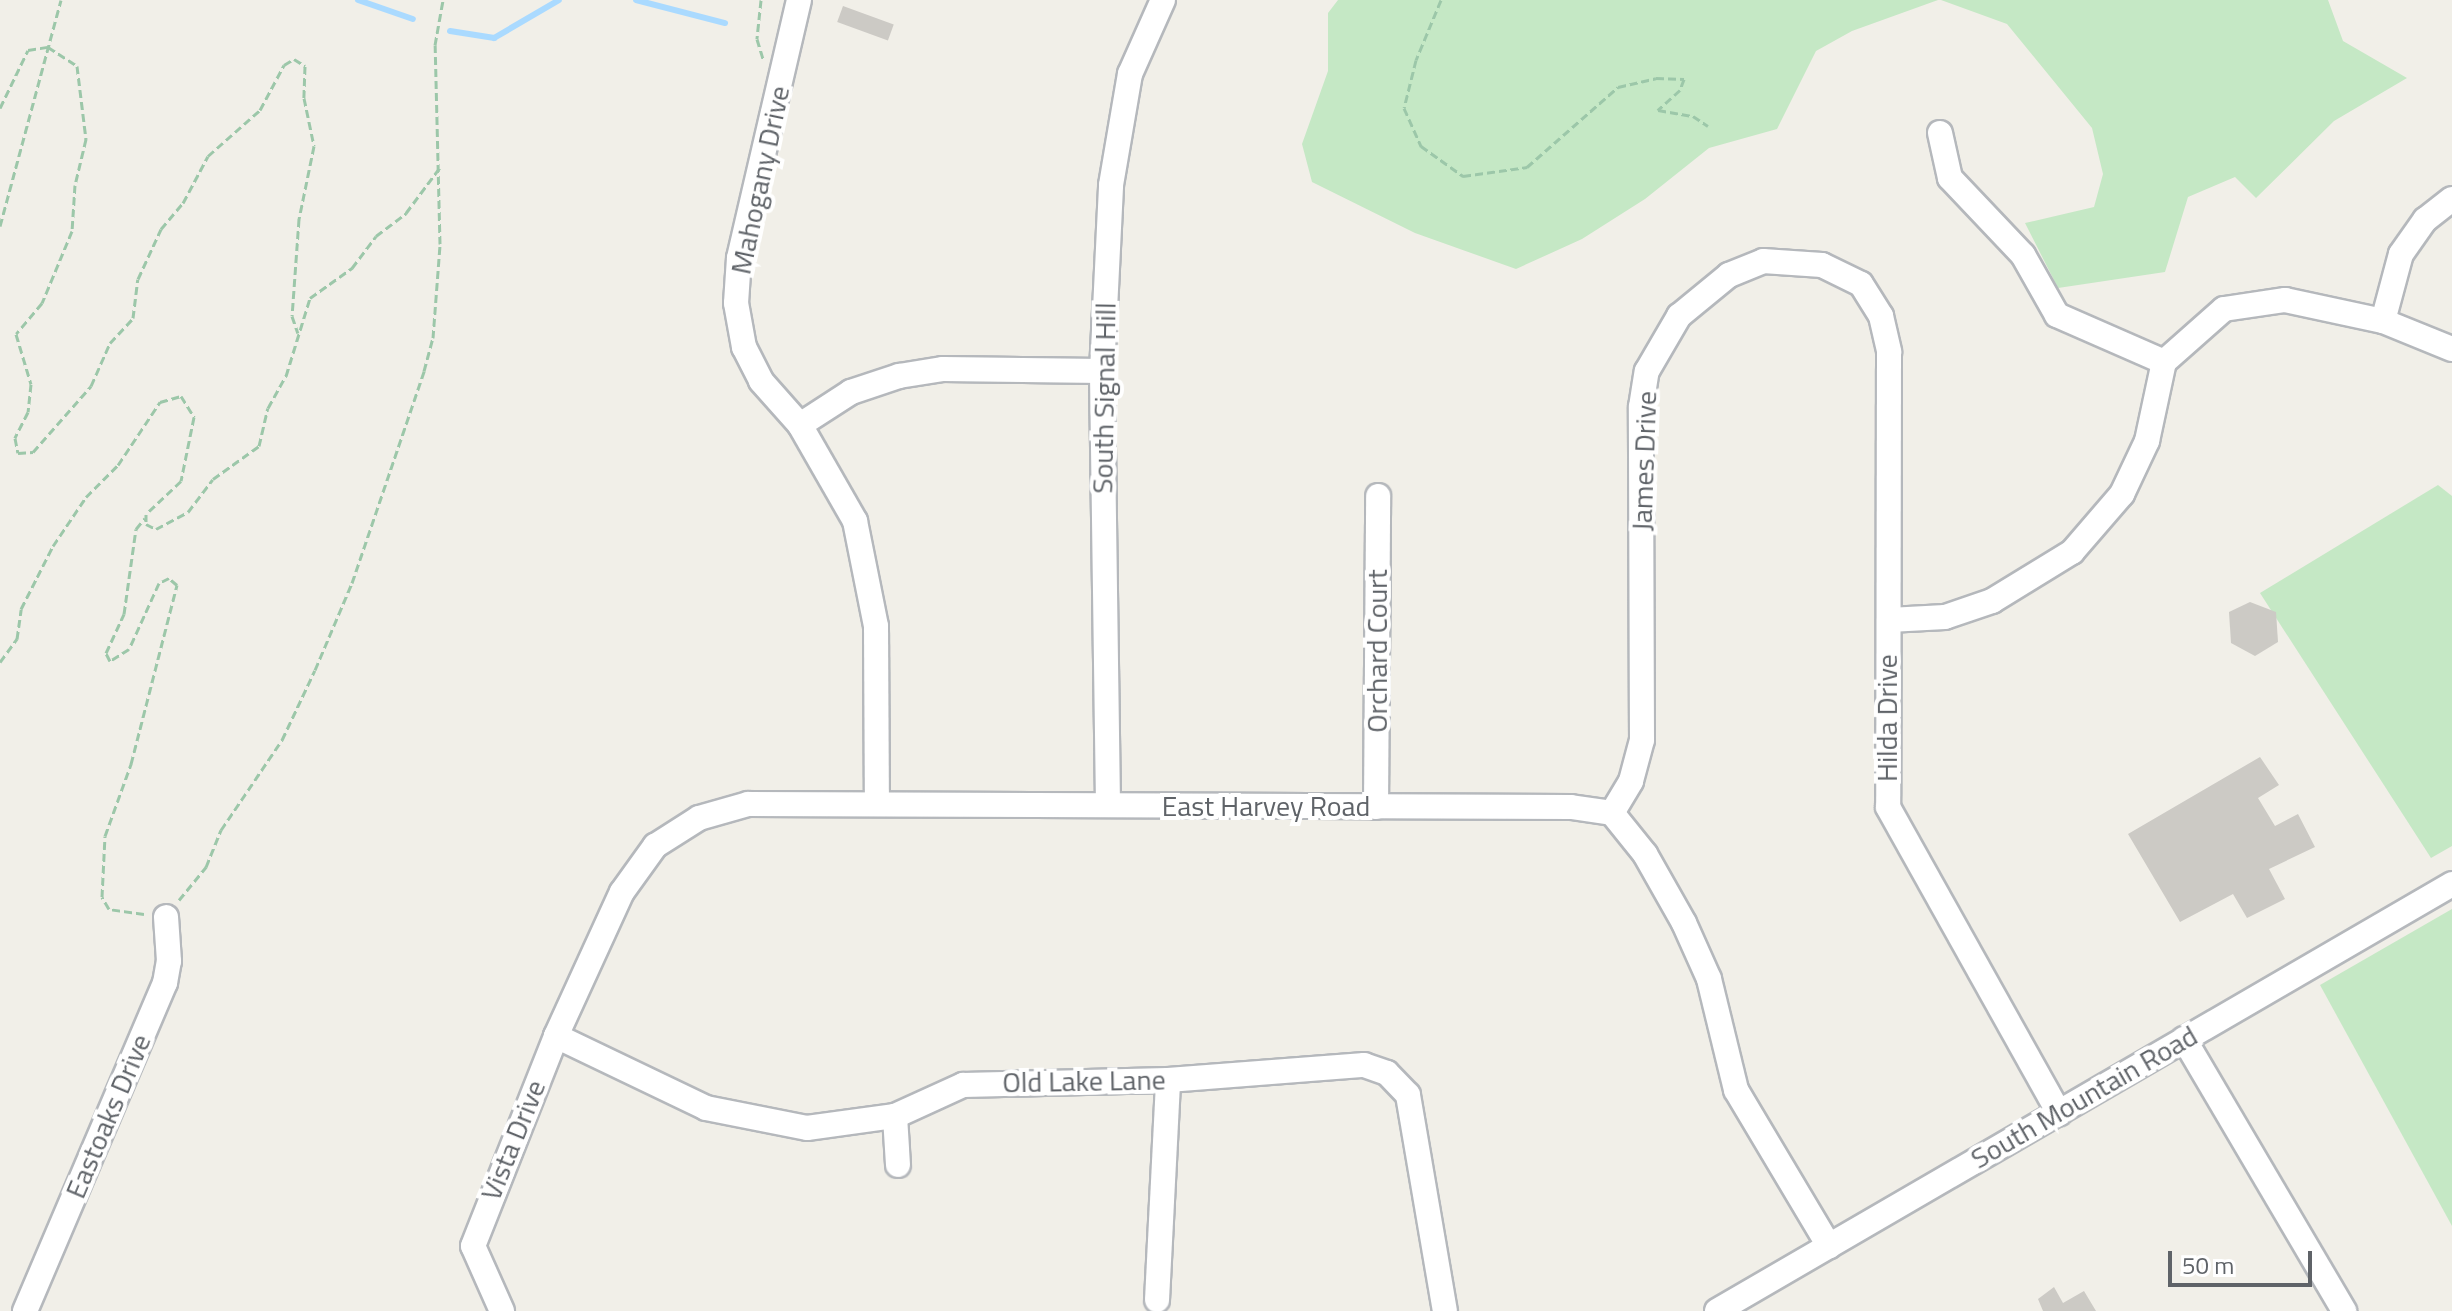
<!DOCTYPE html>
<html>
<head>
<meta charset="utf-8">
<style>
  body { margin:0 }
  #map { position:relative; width:2452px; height:1311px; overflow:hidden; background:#f1efe8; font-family:"Titillium Web",sans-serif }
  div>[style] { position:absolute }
  .green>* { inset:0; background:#c5e8c5 }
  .stream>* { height:6px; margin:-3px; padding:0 3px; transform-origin:3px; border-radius:3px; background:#aadaff }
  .building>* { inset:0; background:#cccac5; transform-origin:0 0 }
  .path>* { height:3px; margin-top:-1.5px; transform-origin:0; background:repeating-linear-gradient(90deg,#9cc7a9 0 8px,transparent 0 12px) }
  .roads { filter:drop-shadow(2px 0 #b5b8bc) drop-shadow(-2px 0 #b5b8bc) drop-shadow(0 2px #b5b8bc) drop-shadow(0 -2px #b5b8bc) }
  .minor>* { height:24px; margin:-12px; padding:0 12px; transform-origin:12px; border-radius:12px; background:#fff }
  span { translate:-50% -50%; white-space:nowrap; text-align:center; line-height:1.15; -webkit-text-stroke:8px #fff; paint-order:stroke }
  .street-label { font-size:28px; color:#5f6368 }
  .scale { position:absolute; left:2168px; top:1251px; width:144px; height:36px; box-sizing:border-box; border:4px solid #5f6368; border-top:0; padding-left:10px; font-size:24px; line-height:28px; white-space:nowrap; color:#5f6368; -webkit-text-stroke:6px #fff; paint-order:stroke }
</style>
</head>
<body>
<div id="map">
  <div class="green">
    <i style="clip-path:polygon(1338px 0,1938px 0,1852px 31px,1816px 51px,1777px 129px,1709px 148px,1645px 199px,1582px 239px,1516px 269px,1415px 233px,1312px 182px,1302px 144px,1328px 71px,1328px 13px)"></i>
    <i style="clip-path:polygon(1941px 0,2328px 0,2343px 41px,2407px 78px,2334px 121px,2256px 198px,2235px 177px,2188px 197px,2165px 272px,2058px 288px,2025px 223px,2094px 207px,2103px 174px,2092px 128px,2007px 24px)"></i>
    <i style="clip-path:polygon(2438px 485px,2452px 496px,2452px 846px,2431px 858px,2260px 593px)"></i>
    <i style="clip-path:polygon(2452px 909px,2452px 1226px,2320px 985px)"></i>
  </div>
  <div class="stream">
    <i style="left:358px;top:0;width:58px;rotate:19.1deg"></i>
    <i style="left:636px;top:0;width:92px;rotate:14.5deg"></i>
    <i style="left:450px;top:31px;width:45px;rotate:9deg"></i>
    <i style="left:494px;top:38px;width:75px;rotate:-30.3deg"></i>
  </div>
  <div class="building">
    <i style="left:843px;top:6px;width:54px;height:17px;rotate:20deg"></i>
    <i style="clip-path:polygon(2250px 602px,2276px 612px,2278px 642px,2255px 656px,2231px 643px,2229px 612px)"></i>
    <i style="clip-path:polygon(2260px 757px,2279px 785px,2258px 798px,2275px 826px,2298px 814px,2315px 847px,2269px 869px,2285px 899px,2247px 918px,2233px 894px,2180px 922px,2128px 834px)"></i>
    <i style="clip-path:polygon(2054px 1287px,2063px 1303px,2084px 1291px,2096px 1311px,2043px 1311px,2038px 1299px)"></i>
  </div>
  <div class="path">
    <i style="left:761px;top:0;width:39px;rotate:96deg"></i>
    <i style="left:757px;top:39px;width:21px;rotate:73deg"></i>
    <i style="left:1441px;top:0;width:65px;rotate:112.6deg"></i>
    <i style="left:1416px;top:60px;width:49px;rotate:104deg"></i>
    <i style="left:1404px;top:108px;width:42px;rotate:65.9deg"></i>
    <i style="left:1421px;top:146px;width:52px;rotate:35.5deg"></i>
    <i style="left:1463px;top:176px;width:65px;rotate:-8deg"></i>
    <i style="left:1527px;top:167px;width:121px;rotate:-41.3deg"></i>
    <i style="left:1618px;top:87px;width:39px;rotate:-13deg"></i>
    <i style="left:1656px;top:78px;width:28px;rotate:2deg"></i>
    <i style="left:1684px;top:79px;width:12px;rotate:110deg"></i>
    <i style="left:1680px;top:90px;width:30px;rotate:138deg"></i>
    <i style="left:1658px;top:110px;width:36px;rotate:10deg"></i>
    <i style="left:1693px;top:116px;width:18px;rotate:34deg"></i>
    <i style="left:0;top:108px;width:64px;rotate:-64.2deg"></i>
    <i style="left:28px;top:50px;width:20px;rotate:-9deg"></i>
    <i style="left:48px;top:47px;width:35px;rotate:33deg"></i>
    <i style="left:77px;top:66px;width:74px;rotate:83deg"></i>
    <i style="left:86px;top:139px;width:47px;rotate:103.4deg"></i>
    <i style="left:75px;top:185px;width:46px;rotate:93.7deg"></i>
    <i style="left:72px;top:231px;width:78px;rotate:112.6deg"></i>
    <i style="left:42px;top:303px;width:40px;rotate:130deg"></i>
    <i style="left:16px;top:334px;width:52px;rotate:73.3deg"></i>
    <i style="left:31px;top:384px;width:28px;rotate:96deg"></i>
    <i style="left:28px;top:412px;width:29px;rotate:117deg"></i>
    <i style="left:15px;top:438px;width:15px;rotate:79deg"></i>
    <i style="left:18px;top:453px;width:15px;rotate:-4deg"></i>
    <i style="left:33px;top:452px;width:88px;rotate:-48.7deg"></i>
    <i style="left:91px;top:386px;width:47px;rotate:-66.2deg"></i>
    <i style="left:110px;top:343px;width:34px;rotate:-47deg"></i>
    <i style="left:133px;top:318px;width:39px;rotate:-83deg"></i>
    <i style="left:138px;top:279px;width:55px;rotate:-65.3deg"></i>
    <i style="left:161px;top:229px;width:34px;rotate:-50deg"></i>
    <i style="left:183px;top:203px;width:53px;rotate:-62deg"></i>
    <i style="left:208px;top:156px;width:69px;rotate:-41.5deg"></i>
    <i style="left:260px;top:110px;width:51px;rotate:-61.9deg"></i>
    <i style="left:284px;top:65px;width:12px;rotate:-31deg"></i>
    <i style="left:294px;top:59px;width:13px;rotate:32deg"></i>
    <i style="left:305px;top:66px;width:32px;rotate:92deg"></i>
    <i style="left:304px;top:98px;width:49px;rotate:78.2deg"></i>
    <i style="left:314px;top:146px;width:75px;rotate:101.6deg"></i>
    <i style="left:299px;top:219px;width:97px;rotate:94.1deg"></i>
    <i style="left:292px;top:316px;width:18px;rotate:71deg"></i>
    <i style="left:0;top:226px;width:234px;rotate:-74.9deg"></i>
    <i style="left:0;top:662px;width:29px;rotate:-54deg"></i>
    <i style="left:17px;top:639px;width:30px;rotate:-82deg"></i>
    <i style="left:21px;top:609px;width:71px;rotate:-63.1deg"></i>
    <i style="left:53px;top:546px;width:59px;rotate:-56deg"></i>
    <i style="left:86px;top:497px;width:45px;rotate:-45deg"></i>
    <i style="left:118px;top:465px;width:76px;rotate:-56.3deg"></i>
    <i style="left:160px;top:402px;width:22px;rotate:-16deg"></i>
    <i style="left:181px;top:396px;width:25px;rotate:58deg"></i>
    <i style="left:194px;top:417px;width:65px;rotate:101.5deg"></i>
    <i style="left:181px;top:481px;width:48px;rotate:136.7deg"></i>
    <i style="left:146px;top:514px;width:10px;rotate:90deg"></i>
    <i style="left:146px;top:524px;width:11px;rotate:27deg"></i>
    <i style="left:156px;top:529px;width:36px;rotate:-28deg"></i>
    <i style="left:188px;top:512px;width:41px;rotate:-52.9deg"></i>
    <i style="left:213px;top:479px;width:57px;rotate:-35.7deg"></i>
    <i style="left:259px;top:446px;width:39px;rotate:-77deg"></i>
    <i style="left:268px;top:408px;width:37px;rotate:-61deg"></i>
    <i style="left:286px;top:376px;width:82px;rotate:-72.9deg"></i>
    <i style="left:310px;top:298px;width:52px;rotate:-35.5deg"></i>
    <i style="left:352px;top:268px;width:40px;rotate:-53deg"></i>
    <i style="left:376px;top:236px;width:38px;rotate:-37deg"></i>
    <i style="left:406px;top:213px;width:59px;rotate:-53.3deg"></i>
    <i style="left:179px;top:900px;width:43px;rotate:-50.7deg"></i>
    <i style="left:206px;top:867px;width:40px;rotate:-68deg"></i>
    <i style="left:221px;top:830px;width:109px;rotate:-55.9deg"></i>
    <i style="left:282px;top:740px;width:77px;rotate:-64.8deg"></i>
    <i style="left:315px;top:670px;width:95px;rotate:-67deg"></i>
    <i style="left:352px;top:583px;width:224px;rotate:-71.2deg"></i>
    <i style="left:424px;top:371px;width:34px;rotate:-75deg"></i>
    <i style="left:433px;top:338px;width:94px;rotate:-85.7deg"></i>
    <i style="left:440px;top:244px;width:199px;rotate:-91.4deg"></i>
    <i style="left:435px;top:45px;width:46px;rotate:-79.9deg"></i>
    <i style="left:144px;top:914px;width:35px;rotate:-172deg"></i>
    <i style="left:109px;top:909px;width:14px;rotate:-120deg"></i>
    <i style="left:102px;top:897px;width:61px;rotate:-87.2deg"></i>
    <i style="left:105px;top:836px;width:77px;rotate:-70.1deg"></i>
    <i style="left:131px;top:764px;width:185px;rotate:-75.6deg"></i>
    <i style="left:177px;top:585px;width:11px;rotate:-139deg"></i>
    <i style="left:169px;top:578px;width:11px;rotate:153deg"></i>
    <i style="left:159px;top:583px;width:72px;rotate:114.4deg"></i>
    <i style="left:129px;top:649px;width:22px;rotate:148deg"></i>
    <i style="left:110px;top:661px;width:9px;rotate:-117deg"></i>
    <i style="left:106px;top:653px;width:43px;rotate:-65.2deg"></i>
    <i style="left:124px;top:614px;width:86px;rotate:-82deg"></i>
    <i style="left:136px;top:529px;width:14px;rotate:-51deg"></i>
  </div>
  <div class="roads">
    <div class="minor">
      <i style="left:799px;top:0;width:265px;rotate:103.1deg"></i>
      <i style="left:739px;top:258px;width:45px;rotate:93.8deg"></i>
      <i style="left:736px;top:303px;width:45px;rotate:79.7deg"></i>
      <i style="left:744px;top:347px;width:38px;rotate:63deg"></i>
      <i style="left:761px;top:381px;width:59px;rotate:48.4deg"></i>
      <i style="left:800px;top:425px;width:111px;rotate:60.2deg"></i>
      <i style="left:855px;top:521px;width:107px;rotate:78.7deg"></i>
      <i style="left:876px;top:626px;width:178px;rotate:89.7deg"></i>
      <i style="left:1940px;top:133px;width:46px;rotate:77.5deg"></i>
      <i style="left:1950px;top:178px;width:106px;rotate:46.5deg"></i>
      <i style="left:2023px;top:255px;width:69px;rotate:60.5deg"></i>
      <i style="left:2057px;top:315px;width:117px;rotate:23.7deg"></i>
      <i style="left:2383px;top:321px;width:69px;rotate:-75deg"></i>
      <i style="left:2401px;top:254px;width:42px;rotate:-54.8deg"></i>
      <i style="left:2425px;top:220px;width:34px;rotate:-38deg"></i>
      <i style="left:800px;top:425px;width:61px;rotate:-32.9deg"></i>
      <i style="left:851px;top:392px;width:51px;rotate:-18.4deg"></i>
      <i style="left:899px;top:376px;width:45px;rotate:-9deg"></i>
      <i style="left:943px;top:369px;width:159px;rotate:0.7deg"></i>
      <i style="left:1889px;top:620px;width:56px;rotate:-3.1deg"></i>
      <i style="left:1945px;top:617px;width:50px;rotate:-18.8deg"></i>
      <i style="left:1992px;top:601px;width:94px;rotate:-31.5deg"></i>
      <i style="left:2072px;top:552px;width:77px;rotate:-49.2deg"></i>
      <i style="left:2122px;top:494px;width:59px;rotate:-64.7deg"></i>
      <i style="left:2147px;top:441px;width:81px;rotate:-77.9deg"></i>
      <i style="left:2164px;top:362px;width:80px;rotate:-41.5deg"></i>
      <i style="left:2224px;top:309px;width:62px;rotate:-8.4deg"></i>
      <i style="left:2285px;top:300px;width:100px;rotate:12.1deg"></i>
      <i style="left:2383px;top:321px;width:74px;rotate:22.1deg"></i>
      <i style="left:1108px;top:805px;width:434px;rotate:-90.8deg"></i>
      <i style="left:1102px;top:371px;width:186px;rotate:-87.2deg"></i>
      <i style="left:1111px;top:185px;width:113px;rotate:-80.3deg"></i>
      <i style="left:1130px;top:74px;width:81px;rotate:-66deg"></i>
      <i style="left:1376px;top:807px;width:311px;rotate:-89.6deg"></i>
      <i style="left:1612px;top:813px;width:37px;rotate:-59deg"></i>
      <i style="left:1631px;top:781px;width:42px;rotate:-75deg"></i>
      <i style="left:1642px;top:740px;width:333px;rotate:-90.2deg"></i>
      <i style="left:1641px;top:407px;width:36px;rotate:-81deg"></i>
      <i style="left:1647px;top:371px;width:64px;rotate:-59.8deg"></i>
      <i style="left:1679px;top:316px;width:65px;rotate:-39.4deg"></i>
      <i style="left:1729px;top:275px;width:37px;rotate:-22deg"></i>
      <i style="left:1763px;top:261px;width:59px;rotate:3.9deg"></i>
      <i style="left:1822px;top:265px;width:43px;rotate:26deg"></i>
      <i style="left:1861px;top:284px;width:38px;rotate:58deg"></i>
      <i style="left:1881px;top:316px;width:37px;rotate:77deg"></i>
      <i style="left:1889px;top:352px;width:455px;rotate:90.1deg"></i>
      <i style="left:1888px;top:807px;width:351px;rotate:60.8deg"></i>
      <i style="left:556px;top:1036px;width:166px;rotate:25.6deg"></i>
      <i style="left:706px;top:1108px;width:103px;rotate:11.2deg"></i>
      <i style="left:807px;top:1128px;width:89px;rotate:-7.8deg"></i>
      <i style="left:895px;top:1116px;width:75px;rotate:-24.5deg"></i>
      <i style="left:963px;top:1085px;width:205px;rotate:-1.4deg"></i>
      <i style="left:1168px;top:1080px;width:197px;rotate:-4.4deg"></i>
      <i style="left:1364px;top:1065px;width:24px;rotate:19deg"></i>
      <i style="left:1387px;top:1073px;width:30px;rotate:46deg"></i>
      <i style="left:1408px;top:1095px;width:219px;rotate:80.3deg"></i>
      <i style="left:2184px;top:1039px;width:316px;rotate:59.5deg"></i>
      <i style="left:895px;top:1116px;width:49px;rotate:86.5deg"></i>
      <i style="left:1157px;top:1300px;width:220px;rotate:-87.1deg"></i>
      <i style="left:25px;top:1311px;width:357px;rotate:-66.9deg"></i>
      <i style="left:165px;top:983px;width:22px;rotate:-80deg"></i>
      <i style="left:169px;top:961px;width:44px;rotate:-93.9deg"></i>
      <i style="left:502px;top:1311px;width:71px;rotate:-114deg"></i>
      <i style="left:473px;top:1246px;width:226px;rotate:-68.4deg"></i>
      <i style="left:556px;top:1036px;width:158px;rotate:-65.4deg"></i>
      <i style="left:622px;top:892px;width:57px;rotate:-54.3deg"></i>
      <i style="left:655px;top:846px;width:52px;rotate:-32.5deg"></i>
      <i style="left:699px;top:818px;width:51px;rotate:-15.9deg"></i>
      <i style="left:748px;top:804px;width:823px;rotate:0.21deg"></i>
      <i style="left:1571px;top:807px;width:41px;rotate:8.3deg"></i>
      <i style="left:1612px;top:813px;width:53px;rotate:51.2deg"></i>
      <i style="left:1645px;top:854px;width:79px;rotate:60.5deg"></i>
      <i style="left:1684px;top:923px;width:61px;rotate:65.9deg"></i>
      <i style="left:1709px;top:979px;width:114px;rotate:76.3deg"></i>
      <i style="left:1736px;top:1090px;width:182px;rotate:59.2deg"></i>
      <i style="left:1717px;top:1311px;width:850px;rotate:-30.15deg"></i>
    </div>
  </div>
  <div class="street-label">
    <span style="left:760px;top:180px;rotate:-78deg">Mahogany Drive</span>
    <span style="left:1104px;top:398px;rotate:-89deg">South Signal Hill</span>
    <span style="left:1644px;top:461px;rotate:-88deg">James Drive</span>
    <span style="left:1377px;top:651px;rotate:-90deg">Orchard Court</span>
    <span style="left:1887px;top:718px;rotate:-90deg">Hilda Drive</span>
    <span style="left:1266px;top:806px">East Harvey Road</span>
    <span style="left:1084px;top:1081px;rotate:-1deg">Old Lake Lane</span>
    <span style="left:2084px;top:1097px;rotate:-30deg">South Mountain Road</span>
    <span style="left:108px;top:1116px;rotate:-67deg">Eastoaks Drive</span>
    <span style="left:513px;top:1140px;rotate:-68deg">Vista Drive</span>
  </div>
  <div class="scale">50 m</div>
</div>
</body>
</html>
